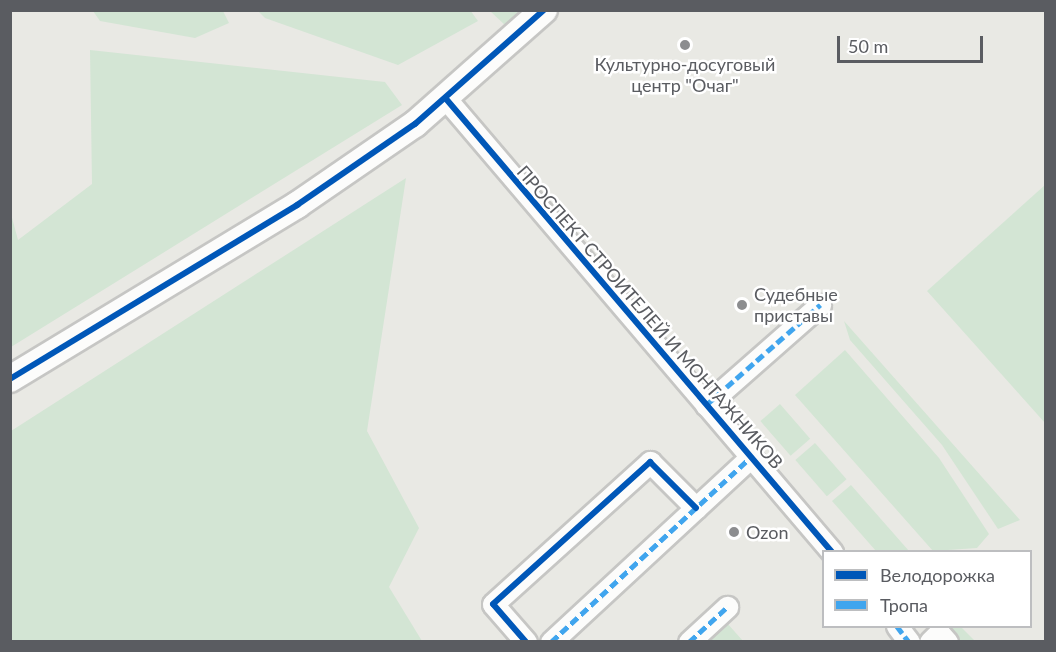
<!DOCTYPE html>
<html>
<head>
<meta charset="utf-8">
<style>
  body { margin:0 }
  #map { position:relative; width:1056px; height:652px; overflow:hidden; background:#e9e9e4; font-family:Lato,sans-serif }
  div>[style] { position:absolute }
  .green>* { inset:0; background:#d3e5d4; transform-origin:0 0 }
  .roads { filter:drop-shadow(2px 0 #c6c6c4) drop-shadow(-2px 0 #c6c6c4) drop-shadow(0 2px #c6c6c4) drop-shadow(0 -2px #c6c6c4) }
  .minor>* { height:21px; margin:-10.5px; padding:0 10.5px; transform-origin:10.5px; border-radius:10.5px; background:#fcfcfb }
  .tertiary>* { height:26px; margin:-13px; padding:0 13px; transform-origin:13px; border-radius:13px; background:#fcfcfb }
  .quiet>* { height:4.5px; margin-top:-2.25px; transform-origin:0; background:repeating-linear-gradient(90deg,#40a5ee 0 9px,transparent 0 13.5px) }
  .cycleway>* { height:6px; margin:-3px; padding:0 3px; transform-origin:3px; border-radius:3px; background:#0057b8 }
  .dots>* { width:16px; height:16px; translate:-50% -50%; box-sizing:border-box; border:3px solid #fff; border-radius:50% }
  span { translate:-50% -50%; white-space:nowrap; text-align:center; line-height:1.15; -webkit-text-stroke:5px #fff; paint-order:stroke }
  .poi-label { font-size:18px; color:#5a5c61 }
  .left { translate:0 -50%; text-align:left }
  .street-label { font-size:18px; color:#5a5c61 }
  .frame { position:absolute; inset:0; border:12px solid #5a5c61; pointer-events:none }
  .legend { position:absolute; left:822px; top:550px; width:210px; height:78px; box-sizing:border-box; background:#fff; border:2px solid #bdbec0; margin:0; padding:8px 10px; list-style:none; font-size:18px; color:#5a5c61 }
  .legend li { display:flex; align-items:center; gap:12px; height:30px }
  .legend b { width:30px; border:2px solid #bdbec0 }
  .scale { position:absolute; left:837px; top:36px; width:146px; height:27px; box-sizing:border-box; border:3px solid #5a5c61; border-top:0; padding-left:8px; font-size:18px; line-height:21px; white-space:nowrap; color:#5a5c61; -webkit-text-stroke:4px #fff; paint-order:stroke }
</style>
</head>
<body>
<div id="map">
  <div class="green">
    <i style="clip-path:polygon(470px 10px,478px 21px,398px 65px,265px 18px,258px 11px)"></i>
    <i style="clip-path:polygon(93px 11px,223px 11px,229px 23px,195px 38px,100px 21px)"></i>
    <i style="clip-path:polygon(490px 11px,521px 11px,506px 26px)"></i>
    <i style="clip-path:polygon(90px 50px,385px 82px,402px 105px,11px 347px,11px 214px,18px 240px,92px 184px)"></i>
    <i style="clip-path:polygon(406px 178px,367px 431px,419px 528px,389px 587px,422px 641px,11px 641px,11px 431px)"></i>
    <i style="clip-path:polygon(1045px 185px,1045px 423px,927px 291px)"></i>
    <i style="clip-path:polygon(844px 321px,1020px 520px,998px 529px,942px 445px,850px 340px)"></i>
    <i style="clip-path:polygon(845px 350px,939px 458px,989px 534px,977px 548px,933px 551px,795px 395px)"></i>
    <i style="left:780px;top:404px;width:46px;height:26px;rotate:49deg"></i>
    <i style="left:815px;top:443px;width:48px;height:26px;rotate:49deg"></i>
    <i style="clip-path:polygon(851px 485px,909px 551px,876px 551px,832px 501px)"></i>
    <i style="clip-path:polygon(727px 623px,743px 641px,706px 641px)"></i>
    <i style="clip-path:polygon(942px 627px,961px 627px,975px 641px,955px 641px)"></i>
  </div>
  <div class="roads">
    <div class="minor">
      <i style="left:447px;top:100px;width:594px;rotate:49.58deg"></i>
      <i style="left:706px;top:405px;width:152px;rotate:-41.3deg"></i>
      <i style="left:897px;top:626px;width:20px;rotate:53deg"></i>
      <i style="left:526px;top:642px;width:50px;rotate:-131deg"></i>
      <i style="left:493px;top:604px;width:212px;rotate:-42.1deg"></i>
      <i style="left:650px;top:462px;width:65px;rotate:45deg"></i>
      <i style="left:551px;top:642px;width:272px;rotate:-42.8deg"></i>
      <i style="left:689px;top:642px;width:52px;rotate:-42.6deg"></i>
      <i style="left:930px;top:642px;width:13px;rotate:-45deg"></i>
      <i style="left:939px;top:633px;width:12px;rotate:48deg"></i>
    </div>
    <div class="tertiary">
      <i style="left:10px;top:379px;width:336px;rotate:-31.2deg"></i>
      <i style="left:297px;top:205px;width:143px;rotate:-34.5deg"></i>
      <i style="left:415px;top:124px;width:172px;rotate:-41.5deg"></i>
    </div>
  </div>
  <div class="quiet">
    <i style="left:706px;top:405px;width:152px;rotate:-41.3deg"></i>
    <i style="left:897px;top:626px;width:20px;rotate:53deg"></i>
    <i style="left:551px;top:642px;width:272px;rotate:-42.8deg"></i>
    <i style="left:689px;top:642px;width:52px;rotate:-42.6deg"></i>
  </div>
  <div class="cycleway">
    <i style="left:447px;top:100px;width:594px;rotate:49.58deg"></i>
    <i style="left:10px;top:379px;width:336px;rotate:-31.2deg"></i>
    <i style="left:297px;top:205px;width:143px;rotate:-34.5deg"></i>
    <i style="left:415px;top:124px;width:172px;rotate:-41.5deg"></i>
    <i style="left:526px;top:642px;width:50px;rotate:-131deg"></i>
    <i style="left:493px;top:604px;width:212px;rotate:-42.1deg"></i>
    <i style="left:650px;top:462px;width:65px;rotate:45deg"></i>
  </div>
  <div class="dots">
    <i style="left:685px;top:45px;background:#8c8d8f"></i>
    <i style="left:742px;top:305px;background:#8c8d8f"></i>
    <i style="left:734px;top:532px;background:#8c8d8f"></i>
  </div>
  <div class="poi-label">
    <span style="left:685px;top:75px">Культурно-досуговый<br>центр "Очаг"</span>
    <span class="left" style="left:754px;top:305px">Судебные<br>приставы</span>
    <span class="left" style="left:746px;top:532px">Ozon</span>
  </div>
  <div class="street-label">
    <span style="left:650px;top:317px;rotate:49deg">ПРОСПЕКТ СТРОИТЕЛЕЙ И МОНТАЖНИКОВ</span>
  </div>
  <div class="frame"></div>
  <ul class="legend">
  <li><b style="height:8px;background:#0057b8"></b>Велодорожка</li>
  <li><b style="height:8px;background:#40a5ee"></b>Тропа</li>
  </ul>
  <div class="scale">50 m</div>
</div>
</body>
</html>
